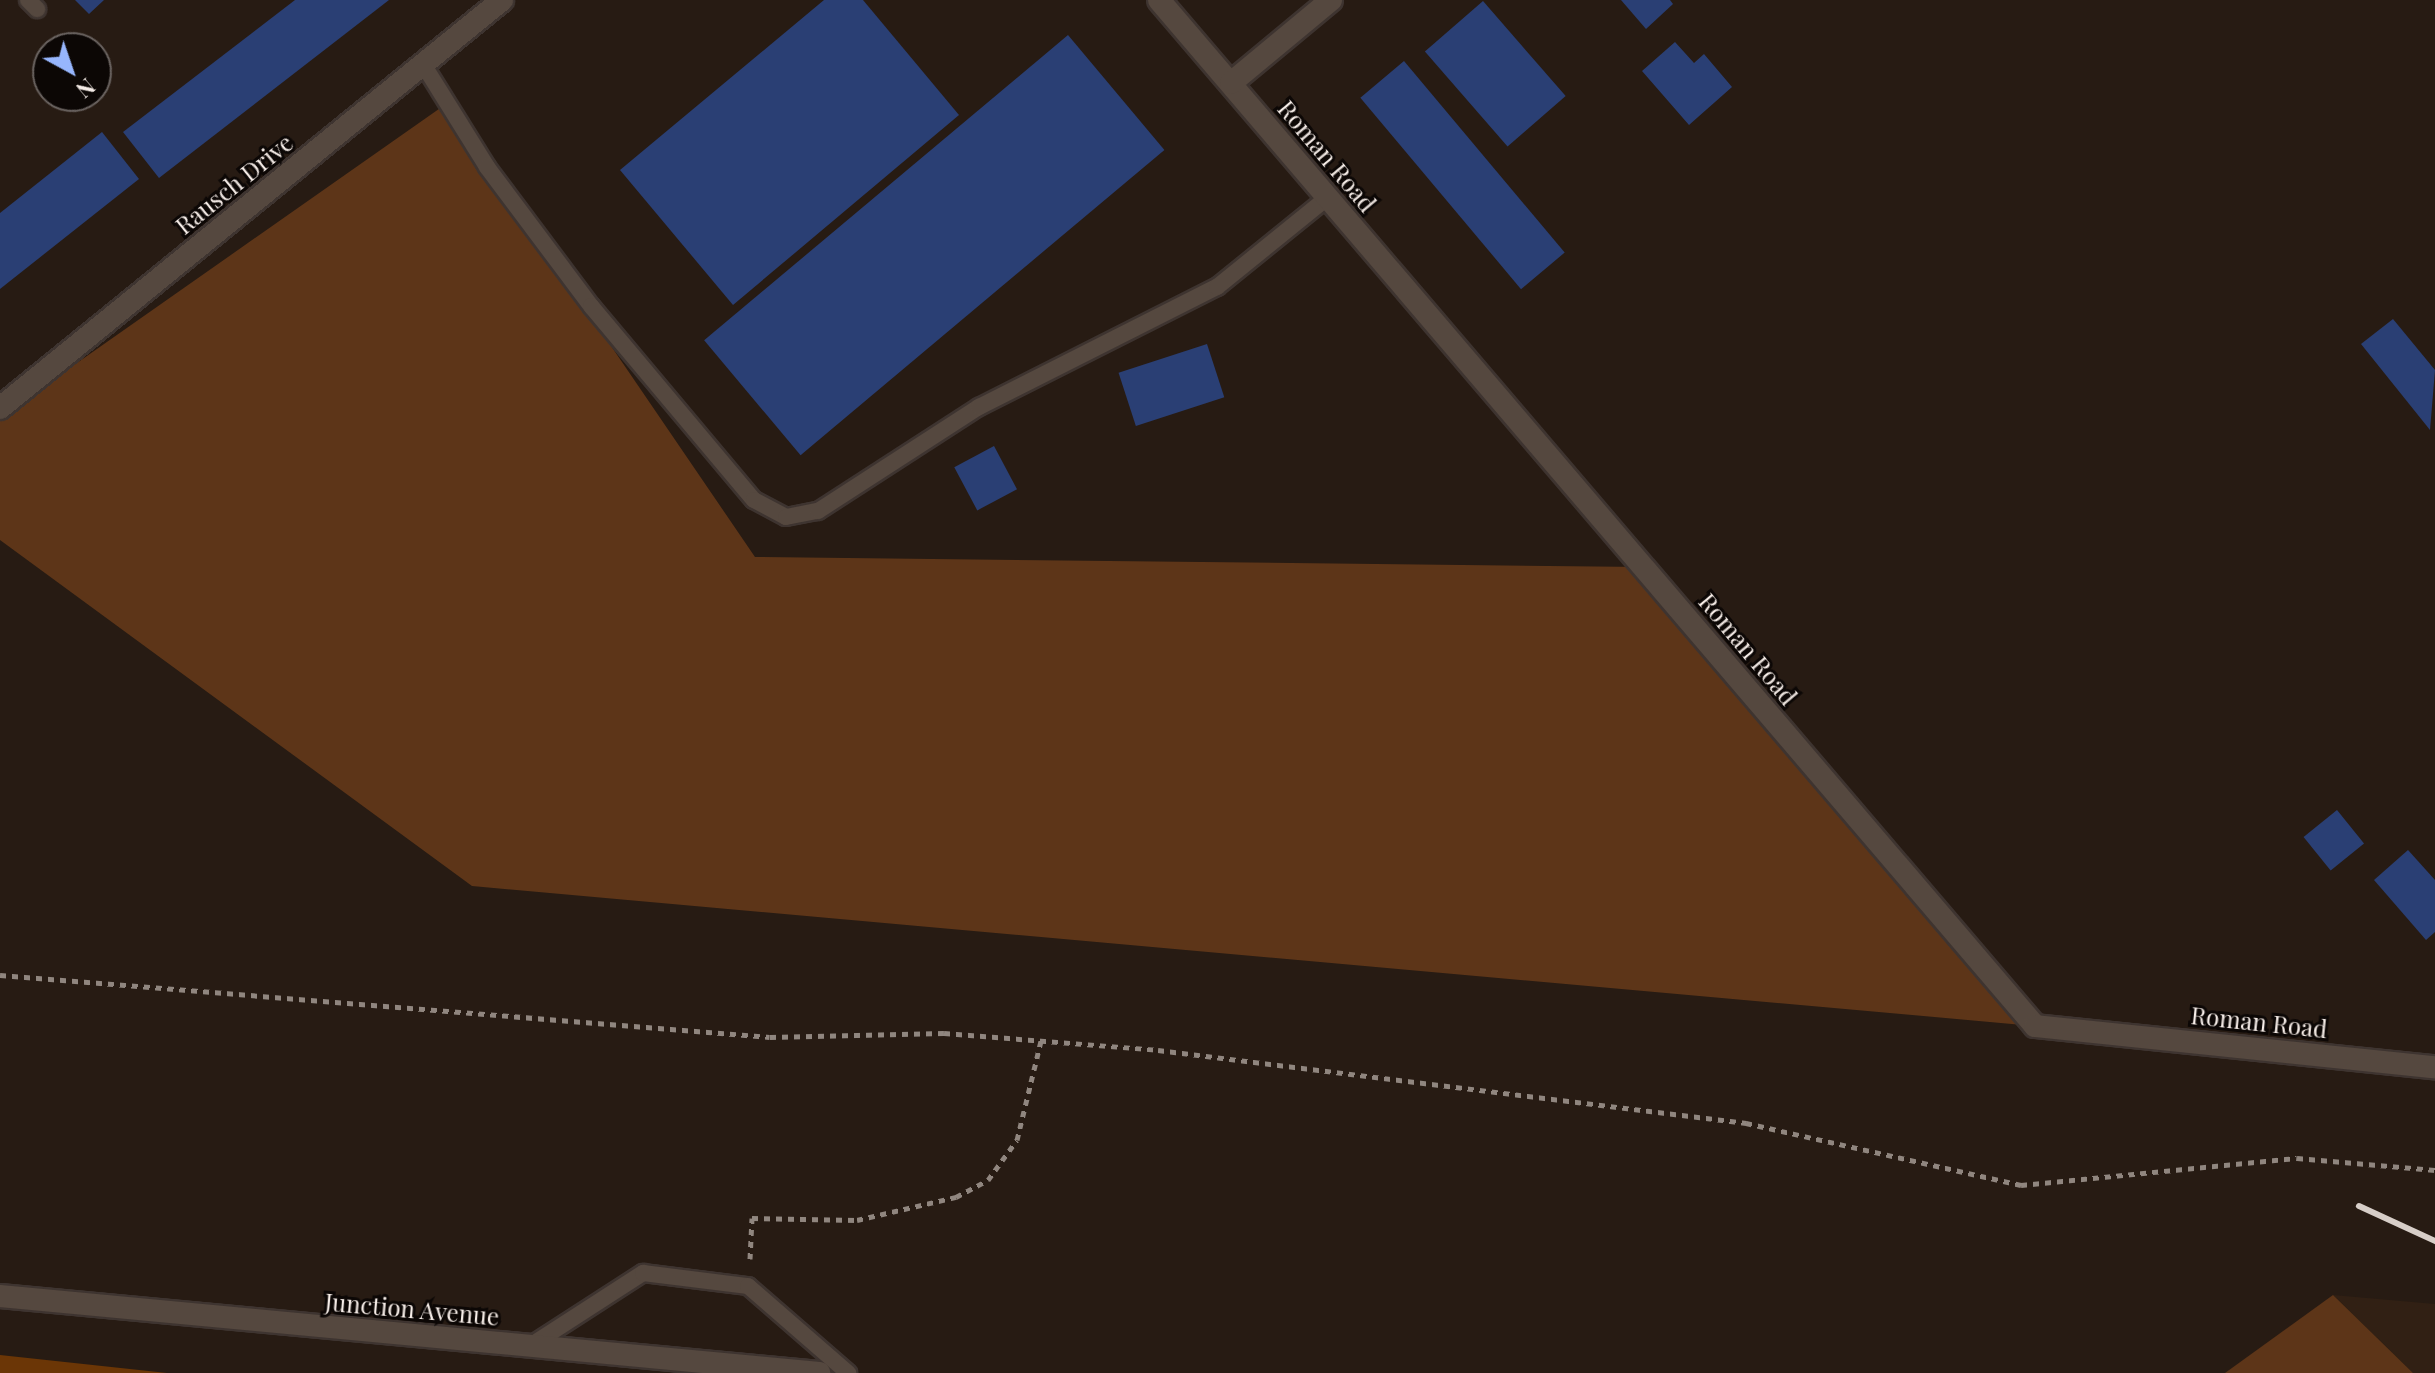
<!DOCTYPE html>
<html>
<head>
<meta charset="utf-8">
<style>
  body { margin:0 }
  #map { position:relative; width:2435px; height:1373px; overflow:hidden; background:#271b13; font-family:"Playfair Display",serif }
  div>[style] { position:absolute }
  .built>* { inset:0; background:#312014 }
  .green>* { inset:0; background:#5d3518 }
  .forest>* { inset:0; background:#6b3606 }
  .building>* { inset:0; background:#2a3f74; transform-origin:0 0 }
  .path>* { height:5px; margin-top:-2.5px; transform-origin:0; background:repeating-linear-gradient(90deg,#90867f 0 6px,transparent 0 12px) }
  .roads { filter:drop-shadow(2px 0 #3e3430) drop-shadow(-2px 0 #3e3430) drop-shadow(0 2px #3e3430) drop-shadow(0 -2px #3e3430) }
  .service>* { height:16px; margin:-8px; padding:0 8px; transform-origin:8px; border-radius:8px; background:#55483f }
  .minor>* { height:22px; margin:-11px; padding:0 11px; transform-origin:11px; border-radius:11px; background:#55483f }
  .tertiary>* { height:22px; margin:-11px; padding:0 11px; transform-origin:11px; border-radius:11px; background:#55483f }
  .rail>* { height:6px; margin:-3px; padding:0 3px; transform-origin:3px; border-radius:3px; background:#d7cec8 }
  span { translate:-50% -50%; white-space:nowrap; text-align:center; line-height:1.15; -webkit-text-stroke:6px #0c0705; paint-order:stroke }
  .street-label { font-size:24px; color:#f6ede8 }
  .north { position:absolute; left:32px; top:32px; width:80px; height:80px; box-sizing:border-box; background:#0c0705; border:2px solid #6a6360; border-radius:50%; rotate:140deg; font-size:22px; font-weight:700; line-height:32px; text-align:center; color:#f6ede8 }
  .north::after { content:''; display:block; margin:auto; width:28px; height:36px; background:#97b6fd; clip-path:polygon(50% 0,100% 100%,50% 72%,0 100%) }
</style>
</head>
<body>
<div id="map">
  <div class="built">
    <i style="clip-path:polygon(2333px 1295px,2435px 1304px,2435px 1373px,2413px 1373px)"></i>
  </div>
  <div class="green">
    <i style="clip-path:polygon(446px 104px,755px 557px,1644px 567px,2035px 1026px,472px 886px,0 540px,0 417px)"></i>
    <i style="clip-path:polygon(2333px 1295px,2413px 1373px,2225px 1373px)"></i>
  </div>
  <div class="forest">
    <i style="clip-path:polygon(0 1355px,167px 1373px,0 1373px)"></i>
  </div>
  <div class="building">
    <i style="clip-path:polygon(75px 0,104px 0,89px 14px)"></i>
    <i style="clip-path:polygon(295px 0,389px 0,159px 178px,123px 132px)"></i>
    <i style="clip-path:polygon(824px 0,863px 0,959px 115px,733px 305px,620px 170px)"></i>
    <i style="clip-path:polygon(1621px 0,1670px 0,1673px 4px,1646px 29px)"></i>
    <i style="left:1483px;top:1px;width:126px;height:77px;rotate:49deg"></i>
    <i style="left:1068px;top:35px;width:150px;height:475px;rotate:50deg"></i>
    <i style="clip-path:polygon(1675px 42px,1694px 63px,1704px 54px,1732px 87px,1689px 125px,1642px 71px)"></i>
    <i style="left:1404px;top:61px;width:250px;height:57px;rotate:50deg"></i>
    <i style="clip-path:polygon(102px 132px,139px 179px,0 289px,0 213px)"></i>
    <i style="clip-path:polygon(2393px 319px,2435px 370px,2430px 430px,2361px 344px)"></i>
    <i style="left:1207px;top:344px;width:56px;height:93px;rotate:72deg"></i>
    <i style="left:994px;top:446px;width:49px;height:45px;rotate:62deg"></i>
    <i style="left:2337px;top:810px;width:43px;height:43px;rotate:51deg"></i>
    <i style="clip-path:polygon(2408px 850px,2435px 880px,2435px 932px,2426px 940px,2374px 880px)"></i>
  </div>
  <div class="path">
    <i style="left:0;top:975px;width:772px;rotate:4.6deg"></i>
    <i style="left:770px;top:1037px;width:174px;rotate:-1.3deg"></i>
    <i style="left:944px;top:1033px;width:215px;rotate:4.5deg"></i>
    <i style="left:1158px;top:1050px;width:593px;rotate:7.08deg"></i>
    <i style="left:1746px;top:1123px;width:282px;rotate:12.7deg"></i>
    <i style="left:2021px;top:1185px;width:277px;rotate:-5.6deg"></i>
    <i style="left:2297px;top:1158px;width:139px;rotate:5deg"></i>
    <i style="left:750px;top:1259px;width:41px;rotate:-87.2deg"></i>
    <i style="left:752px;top:1218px;width:105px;rotate:1.1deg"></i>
    <i style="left:857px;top:1220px;width:102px;rotate:-13.1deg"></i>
    <i style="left:956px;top:1197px;width:36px;rotate:-28deg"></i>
    <i style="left:988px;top:1180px;width:49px;rotate:-54.1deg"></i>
    <i style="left:1017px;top:1140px;width:102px;rotate:-76.4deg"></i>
  </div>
  <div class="roads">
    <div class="service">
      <i style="left:28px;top:0;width:13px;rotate:45deg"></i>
      <i style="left:423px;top:64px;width:121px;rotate:58.1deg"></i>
      <i style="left:487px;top:167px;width:174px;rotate:53.2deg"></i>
      <i style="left:591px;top:306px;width:253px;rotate:50deg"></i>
      <i style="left:754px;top:500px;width:36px;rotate:28deg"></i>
      <i style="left:786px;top:517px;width:33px;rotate:-11deg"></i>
      <i style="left:818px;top:511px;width:192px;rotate:-32.9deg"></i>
      <i style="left:979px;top:407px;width:267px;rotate:-26.8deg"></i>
      <i style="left:1217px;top:287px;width:143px;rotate:-39deg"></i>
      <i style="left:530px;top:1346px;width:135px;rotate:-32.9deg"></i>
      <i style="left:643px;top:1273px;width:106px;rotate:7.1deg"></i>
      <i style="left:748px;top:1286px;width:133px;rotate:41deg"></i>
    </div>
    <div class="minor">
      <i style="left:1159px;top:0;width:1349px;rotate:49.51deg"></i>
      <i style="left:2035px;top:1026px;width:402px;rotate:5.9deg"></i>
      <i style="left:1231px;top:83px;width:130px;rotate:-39.7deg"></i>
      <i style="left:0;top:408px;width:647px;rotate:-39.1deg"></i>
    </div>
    <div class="tertiary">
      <i style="left:0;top:1296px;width:823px;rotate:5.37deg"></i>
    </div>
  </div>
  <div class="rail">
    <i style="left:2359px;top:1206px;width:84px;rotate:24.7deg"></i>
  </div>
  <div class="street-label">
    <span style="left:1327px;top:156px;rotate:50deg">Roman Road</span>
    <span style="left:234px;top:184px;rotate:-39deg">Rausch Drive</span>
    <span style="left:1748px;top:649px;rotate:50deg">Roman Road</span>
    <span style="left:2259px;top:1022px;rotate:6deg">Roman Road</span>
    <span style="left:412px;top:1309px;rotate:5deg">Junction Avenue</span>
  </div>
  <div class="north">N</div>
</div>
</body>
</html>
